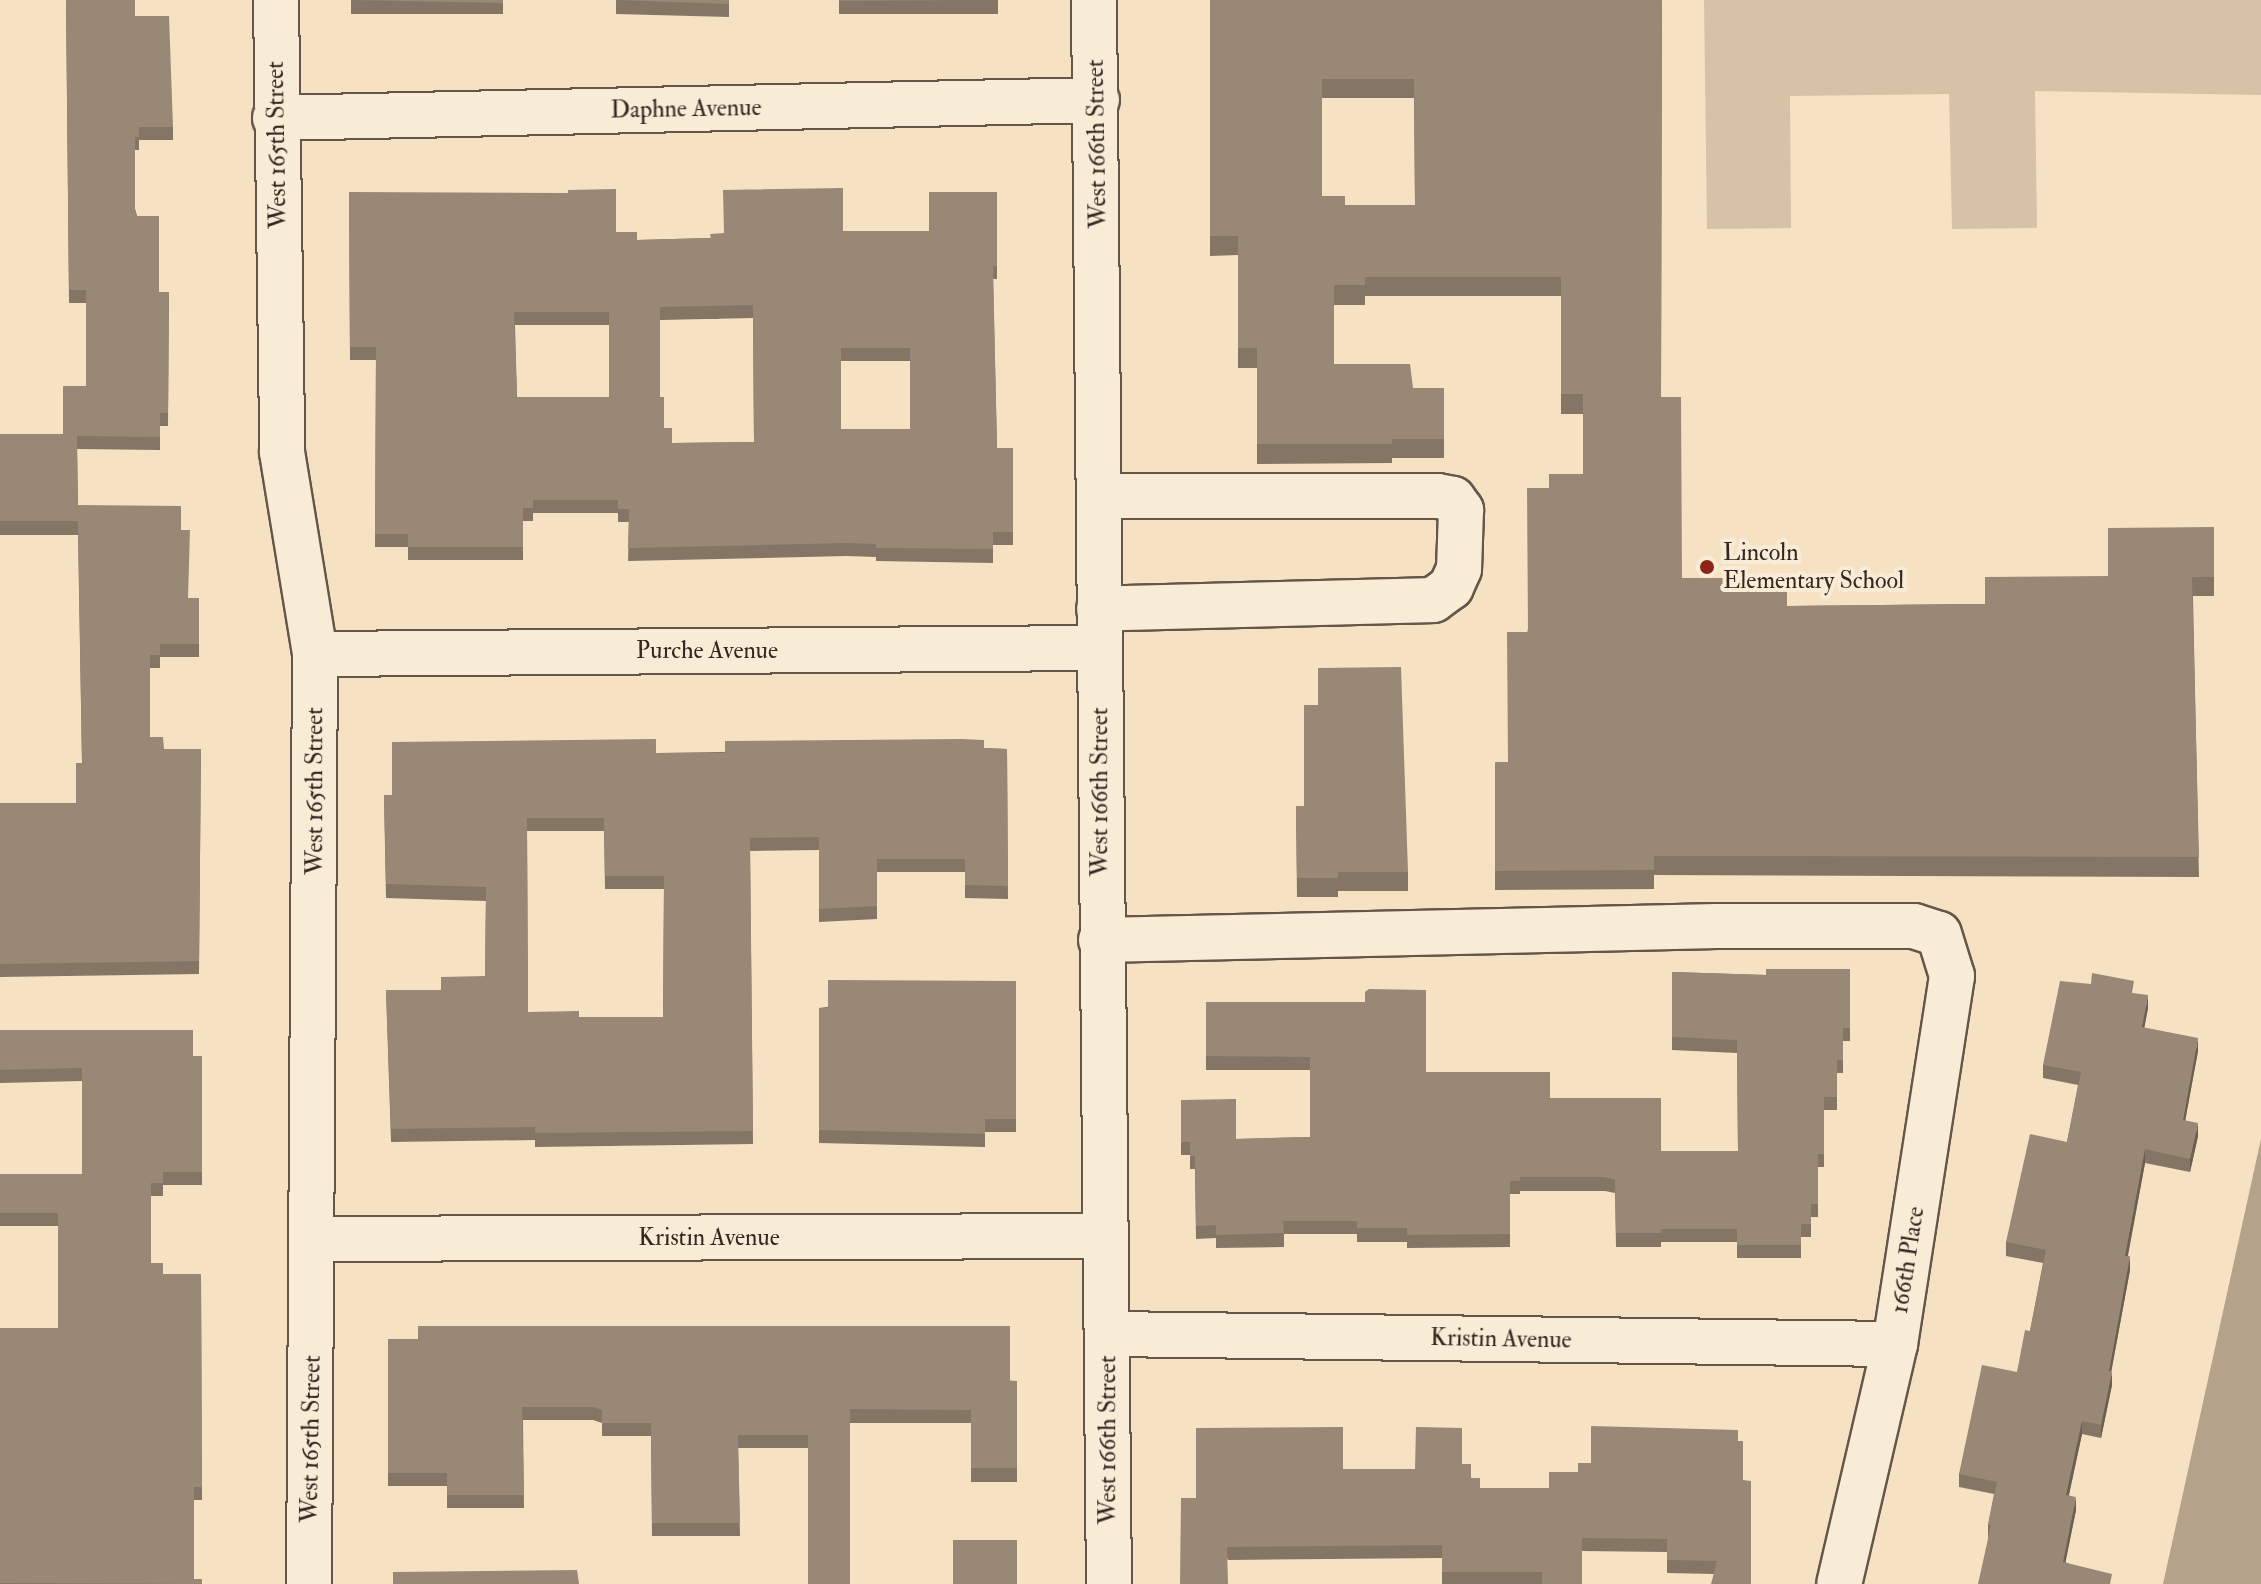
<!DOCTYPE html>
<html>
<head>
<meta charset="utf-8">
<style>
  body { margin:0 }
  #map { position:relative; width:2261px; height:1584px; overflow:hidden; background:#f6e2c2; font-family:"IM FELL Double Pica",serif }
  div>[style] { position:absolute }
  .green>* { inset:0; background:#d5c2a7 }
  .water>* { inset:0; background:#b4a28b }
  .roads { filter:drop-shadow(2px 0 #645649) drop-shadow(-2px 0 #645649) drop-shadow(0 2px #645649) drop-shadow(0 -2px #645649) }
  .minor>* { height:44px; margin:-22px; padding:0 22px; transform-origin:22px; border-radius:22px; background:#f9ecd7 }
  .wall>* { inset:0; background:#847565; transform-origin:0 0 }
  .shaded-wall>* { inset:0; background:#6b5f52 }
  .building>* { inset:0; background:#998875; transform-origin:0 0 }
  .dots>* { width:22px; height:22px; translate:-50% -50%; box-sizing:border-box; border:4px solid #f9ecd7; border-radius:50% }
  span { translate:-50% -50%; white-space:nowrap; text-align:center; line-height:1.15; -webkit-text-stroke:8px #f9ecd7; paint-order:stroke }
  .street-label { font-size:24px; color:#342721 }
  .poi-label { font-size:24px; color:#342721 }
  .left { translate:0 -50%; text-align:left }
</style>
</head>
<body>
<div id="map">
  <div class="green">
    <i style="clip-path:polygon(1704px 0,2261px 0,2261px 95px,2035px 91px,2037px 228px,1952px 229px,1949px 94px,1790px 96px,1791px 228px,1707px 229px)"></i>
  </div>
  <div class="water">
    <i style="clip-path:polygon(2261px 1139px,2261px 1584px,2163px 1584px)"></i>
  </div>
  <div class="roads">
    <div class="minor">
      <i style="left:276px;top:0;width:452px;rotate:89.2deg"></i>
      <i style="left:282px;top:452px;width:205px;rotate:80.7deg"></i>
      <i style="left:315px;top:654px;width:930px;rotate:90.37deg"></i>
      <i style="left:1094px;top:0;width:1584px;rotate:89.46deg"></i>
      <i style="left:275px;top:118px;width:822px;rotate:-1.25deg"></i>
      <i style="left:1099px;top:496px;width:339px"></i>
      <i style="left:1438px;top:496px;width:15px;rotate:11deg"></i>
      <i style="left:1453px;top:499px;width:14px;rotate:54deg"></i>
      <i style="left:1461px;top:510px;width:59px;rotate:91.9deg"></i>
      <i style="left:1459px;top:569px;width:20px;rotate:114deg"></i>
      <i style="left:1451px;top:587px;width:22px;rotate:144deg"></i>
      <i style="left:1433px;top:600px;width:334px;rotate:178.5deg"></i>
      <i style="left:315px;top:654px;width:785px;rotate:-0.44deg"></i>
      <i style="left:1101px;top:940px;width:616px;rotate:-1.3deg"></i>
      <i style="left:1717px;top:926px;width:197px"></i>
      <i style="left:1914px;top:926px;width:26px;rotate:18deg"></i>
      <i style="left:1939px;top:934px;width:44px;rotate:72.8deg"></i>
      <i style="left:1952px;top:976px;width:372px;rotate:98.8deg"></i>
      <i style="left:1895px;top:1344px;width:246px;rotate:103.1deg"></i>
      <i style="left:313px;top:1239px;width:791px;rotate:-0.22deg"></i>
      <i style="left:1108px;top:1334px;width:787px;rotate:0.73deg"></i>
    </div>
  </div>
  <div class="wall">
    <i style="clip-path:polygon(66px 0,135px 16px,173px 127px,173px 140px,139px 140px,139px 150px,135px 150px,135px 209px,159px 292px,169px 292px,168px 426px,160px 426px,160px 450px,77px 449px,78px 505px,181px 530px,188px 598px,199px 598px,199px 657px,160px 657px,160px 668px,150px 668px,150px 737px,164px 749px,201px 749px,199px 974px,0 977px,0 803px,76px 803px,82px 763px,78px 535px,0 535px,0 434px,63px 434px,86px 386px,86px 303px,69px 303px)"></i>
    <i style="left:351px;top:0;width:152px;height:14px"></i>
    <i style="clip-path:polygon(616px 0,729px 0,729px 17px,616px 14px)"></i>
    <i style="left:839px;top:0;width:159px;height:14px"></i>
    <i style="clip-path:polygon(evenodd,1210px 0,1662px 0,1661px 397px,1682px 578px,1787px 606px,1985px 604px,2108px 576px,2214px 527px,2214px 596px,2193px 596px,2199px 877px,1654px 875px,1654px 889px,1495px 890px,1495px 762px,1508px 762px,1549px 488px,1583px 474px,1583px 414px,1561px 414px,1561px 296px,1365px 296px,1365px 305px,1334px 305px,1334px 364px,1413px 388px,1444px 388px,1444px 458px,1392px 458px,1392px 463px,1257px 464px,1257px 368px,1238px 368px,1238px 255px,1210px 256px,1210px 0,1322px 98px,1414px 98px,1415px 205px,1345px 205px,1322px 196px,1322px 98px)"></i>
    <i style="clip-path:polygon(evenodd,349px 192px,616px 232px,637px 240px,710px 238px,843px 231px,929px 231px,997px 192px,997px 279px,993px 279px,997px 448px,1013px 448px,1013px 545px,993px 545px,993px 563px,876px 561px,876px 557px,847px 556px,628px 561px,629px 522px,618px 522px,618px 513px,533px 513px,533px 521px,523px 521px,523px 560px,408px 560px,408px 547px,375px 547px,376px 360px,350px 360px,349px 192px,753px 318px,754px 442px,672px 443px,664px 428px,660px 397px,660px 320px,753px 318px,349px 192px,515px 325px,609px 325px,609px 397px,517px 397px,515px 325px,349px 192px,841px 361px,910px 361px,910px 429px,841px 429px,841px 361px)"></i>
    <i style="clip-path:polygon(evenodd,984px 748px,1007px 749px,1008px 899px,965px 898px,965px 872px,877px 872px,877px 919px,819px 922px,819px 850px,750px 851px,753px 1144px,535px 1147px,535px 1140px,391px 1142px,386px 990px,441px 990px,485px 976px,486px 901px,386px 898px,384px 795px,392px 795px,656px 753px,984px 748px,527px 831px,604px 831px,605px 889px,664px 889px,663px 1017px,579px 1017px,528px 1012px,527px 831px)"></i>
    <i style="clip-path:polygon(1296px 806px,1408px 872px,1408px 891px,1338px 891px,1338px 897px,1297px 897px)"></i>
    <i style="clip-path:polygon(1850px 969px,1850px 1041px,1843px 1041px,1843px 1073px,1837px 1073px,1837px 1110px,1824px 1110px,1824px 1167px,1818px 1167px,1818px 1217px,1811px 1217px,1811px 1237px,1801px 1237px,1801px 1258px,1737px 1258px,1737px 1242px,1661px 1242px,1661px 1247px,1616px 1247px,1615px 1193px,1605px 1191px,1520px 1191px,1520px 1194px,1510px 1194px,1510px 1247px,1407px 1248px,1407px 1242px,1357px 1242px,1357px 1234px,1284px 1234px,1284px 1247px,1216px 1248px,1216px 1238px,1196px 1239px,1195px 1169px,1190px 1169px,1190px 1155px,1181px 1155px,1181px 1100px,1236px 1139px,1310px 1137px,1310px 1070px,1206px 1070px,1206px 1002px,1426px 1072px,1550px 1098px,1661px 1151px,1738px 1151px,1737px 1053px,1672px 1050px,1672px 972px,1766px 975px)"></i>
    <i style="clip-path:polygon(1016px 981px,1016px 1132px,985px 1132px,985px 1147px,819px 1143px,819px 1008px)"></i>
    <i style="clip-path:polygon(2134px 993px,2148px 1008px,2144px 1028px,2198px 1051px,2185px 1120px,2198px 1136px,2190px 1172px,2145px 1163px,2128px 1256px,2130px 1270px,2111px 1372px,2112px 1385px,2101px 1438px,2082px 1434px,2069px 1495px,2076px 1510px,2065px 1562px,2112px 1584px,1988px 1538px,1988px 1525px,1994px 1494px,1959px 1487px,1959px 1474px,2017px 1372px,2030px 1331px,2043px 1263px,2006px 1256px,2006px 1242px,2067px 1142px,2078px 1085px,2043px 1078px,2043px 1065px)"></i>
    <i style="clip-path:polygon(0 1030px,193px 1056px,202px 1056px,202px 1185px,163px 1185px,163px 1196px,151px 1196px,151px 1263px,163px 1274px,201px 1274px,202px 1500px,194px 1500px,194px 1579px,202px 1584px,0 1584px,0 1328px,58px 1328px,58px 1226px,0 1226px,0 1174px,82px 1174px,82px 1081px,0 1083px)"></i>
    <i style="clip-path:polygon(388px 1339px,1017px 1381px,1017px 1482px,971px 1482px,971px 1423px,850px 1423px,808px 1448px,738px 1448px,740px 1536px,652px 1536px,651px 1436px,602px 1436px,602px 1423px,593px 1420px,523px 1420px,524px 1508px,447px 1508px,447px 1486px,388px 1486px)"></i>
    <i style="clip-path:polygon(1738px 1441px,1743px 1480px,1714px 1574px,1667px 1573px,1667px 1552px,1582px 1551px,1582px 1584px,1442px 1584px,1442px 1558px,1228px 1560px,1196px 1498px,1343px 1469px,1415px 1469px,1462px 1464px,1471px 1478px,1480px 1488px,1549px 1488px,1578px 1472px,1591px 1463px)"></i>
  </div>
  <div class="shaded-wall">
    <i style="clip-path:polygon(2148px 995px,2148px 1008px,2142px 1040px,2142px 1027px)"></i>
    <i style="clip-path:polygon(2198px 1038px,2198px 1051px,2183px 1133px,2183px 1120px)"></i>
    <i style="clip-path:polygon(2198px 1123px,2198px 1136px,2190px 1172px,2190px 1159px)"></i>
    <i style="clip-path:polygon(2145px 1149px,2145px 1163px,2125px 1269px,2125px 1256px)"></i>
    <i style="clip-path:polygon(2130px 1256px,2130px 1270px,2109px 1384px,2109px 1371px)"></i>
    <i style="clip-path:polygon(2112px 1372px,2112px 1385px,2101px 1438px,2101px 1425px)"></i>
    <i style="clip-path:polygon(2082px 1421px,2082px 1434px,2066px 1508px,2066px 1495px)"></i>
    <i style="clip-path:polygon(2076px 1497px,2076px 1510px,2063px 1575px,2063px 1562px)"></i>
  </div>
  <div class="building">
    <i style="clip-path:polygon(66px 0,135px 0,135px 16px,169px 16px,173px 127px,139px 127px,139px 137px,135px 137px,135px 209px,137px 216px,159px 216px,159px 292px,169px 292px,168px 413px,160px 413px,160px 437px,77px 436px,78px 505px,181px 506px,181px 530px,190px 530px,188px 598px,199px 598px,199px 644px,160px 644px,160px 655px,150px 655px,150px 737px,163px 737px,164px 749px,201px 749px,199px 961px,0 964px,0 803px,76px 803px,76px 763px,82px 763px,78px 521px,0 521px,0 434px,63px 434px,63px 386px,86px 386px,86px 290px,69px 290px)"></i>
    <i style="clip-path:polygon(351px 0,503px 0,503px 3px,350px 0)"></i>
    <i style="clip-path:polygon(616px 0,729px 0,729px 4px)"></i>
    <i style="clip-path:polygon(839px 0,970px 0,839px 1px)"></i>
    <i style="clip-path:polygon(evenodd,1210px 0,1662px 0,1661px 397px,1681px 397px,1682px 578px,1787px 578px,1787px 606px,1985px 604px,1985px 577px,2108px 576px,2108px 528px,2214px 527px,2214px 577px,2192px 577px,2199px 857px,1654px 856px,1654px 870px,1495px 871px,1495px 762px,1508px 762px,1507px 632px,1528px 632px,1527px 488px,1549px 488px,1549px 474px,1583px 474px,1583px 394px,1561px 394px,1561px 277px,1365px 277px,1365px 285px,1334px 285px,1334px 364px,1410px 364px,1413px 388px,1444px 388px,1444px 439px,1392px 439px,1392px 444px,1257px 444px,1257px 348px,1238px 348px,1238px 236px,1210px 236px,1210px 0,1322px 79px,1414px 79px,1415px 205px,1345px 205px,1345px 196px,1322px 196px,1322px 79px)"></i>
    <i style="clip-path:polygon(evenodd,843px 188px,843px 231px,929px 231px,929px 192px,997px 192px,997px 266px,993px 266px,997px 448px,1013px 448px,1013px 532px,993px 532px,993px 549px,876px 548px,876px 544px,847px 543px,628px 548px,629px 509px,618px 509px,618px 500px,533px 500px,533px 508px,523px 508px,523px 547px,408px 547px,408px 534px,375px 534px,376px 347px,350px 347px,349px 192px,568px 193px,568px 190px,616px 189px,616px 232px,637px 232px,637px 240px,711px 238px,710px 234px,724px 233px,723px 190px,843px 188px,753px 305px,754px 442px,672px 443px,672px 428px,664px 428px,664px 397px,660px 397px,660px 307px,753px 305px,843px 188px,514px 312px,609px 312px,609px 397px,517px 397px,514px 312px,843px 188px,841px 348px,910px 348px,910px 429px,841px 429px,841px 348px)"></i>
    <i style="clip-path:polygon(1401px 667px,1408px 872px,1338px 872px,1338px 878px,1297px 878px,1296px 806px,1304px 806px,1304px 705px,1318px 705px,1318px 668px)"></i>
    <i style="clip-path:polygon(evenodd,656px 739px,656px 753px,725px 753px,725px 741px,961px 739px,984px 740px,984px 748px,1007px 749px,1008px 886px,965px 885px,965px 859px,877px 859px,877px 906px,819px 909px,819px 837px,750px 838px,753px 1131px,535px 1133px,535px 1127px,391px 1129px,386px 990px,441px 990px,441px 977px,485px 976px,486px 887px,386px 884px,384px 795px,392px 795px,392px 742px,656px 739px,527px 818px,604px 818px,605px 876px,664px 876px,663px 1017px,579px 1017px,579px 1011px,528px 1012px,527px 818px)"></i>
    <i style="clip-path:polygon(1766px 969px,1850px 969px,1850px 1028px,1843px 1028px,1843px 1060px,1837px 1060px,1837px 1097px,1824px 1097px,1824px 1154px,1818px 1154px,1818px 1204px,1811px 1204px,1811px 1224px,1801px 1224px,1801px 1245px,1737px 1245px,1737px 1229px,1661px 1229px,1661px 1233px,1616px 1233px,1615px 1180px,1605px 1177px,1520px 1177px,1520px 1181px,1510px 1181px,1510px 1234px,1407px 1235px,1407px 1228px,1357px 1228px,1357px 1221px,1283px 1221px,1284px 1233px,1216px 1235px,1216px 1225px,1196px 1226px,1195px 1156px,1190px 1156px,1190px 1142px,1181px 1142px,1181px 1100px,1236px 1099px,1236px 1139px,1310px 1137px,1310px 1057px,1206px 1056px,1206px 1002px,1365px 1002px,1365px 992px,1369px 989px,1426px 990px,1426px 1072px,1550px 1072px,1550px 1098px,1661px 1098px,1661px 1151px,1738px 1151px,1737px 1040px,1672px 1037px,1672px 972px,1766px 975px)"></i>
    <i style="clip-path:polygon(2092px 973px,2134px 981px,2132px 993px,2148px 995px,2142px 1027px,2198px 1038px,2183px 1120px,2198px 1123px,2190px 1159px,2145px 1149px,2125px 1256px,2130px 1256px,2109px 1371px,2112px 1372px,2101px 1425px,2082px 1421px,2066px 1495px,2076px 1497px,2063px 1562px,2112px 1574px,2110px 1584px,1978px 1584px,1991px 1525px,1988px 1525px,1997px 1482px,1959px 1474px,1982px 1365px,2017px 1372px,2025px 1330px,2030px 1331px,2046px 1250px,2006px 1242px,2030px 1134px,2067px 1142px,2081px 1072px,2043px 1065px,2060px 981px,2091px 984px)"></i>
    <i style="clip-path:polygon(828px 980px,1016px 981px,1016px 1119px,985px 1119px,985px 1134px,819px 1130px,819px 1008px,828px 1008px)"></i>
    <i style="clip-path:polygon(0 1030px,193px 1030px,193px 1056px,202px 1056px,202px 1172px,163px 1172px,163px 1183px,151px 1183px,151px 1263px,163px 1263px,163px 1274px,201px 1274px,202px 1487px,194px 1487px,194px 1579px,202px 1579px,202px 1584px,0 1583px,0 1328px,58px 1328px,58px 1213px,0 1213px,0 1174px,82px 1174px,82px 1068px,0 1070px)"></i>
    <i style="clip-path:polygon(418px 1326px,1010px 1326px,1010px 1381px,1017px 1381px,1017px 1468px,971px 1468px,971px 1410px,850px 1409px,850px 1584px,808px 1584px,808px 1435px,738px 1435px,740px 1523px,652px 1523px,651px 1423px,602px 1423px,602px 1410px,593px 1407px,522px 1407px,524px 1495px,447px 1495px,447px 1473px,388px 1473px,388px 1339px,418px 1339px)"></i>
    <i style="clip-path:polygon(1591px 1426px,1738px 1430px,1738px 1441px,1743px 1441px,1743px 1480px,1751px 1481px,1751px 1584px,1711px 1584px,1717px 1561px,1667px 1560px,1667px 1539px,1582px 1538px,1582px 1584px,1542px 1584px,1542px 1572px,1442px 1572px,1442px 1545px,1227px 1547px,1228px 1584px,1180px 1584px,1181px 1498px,1196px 1498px,1196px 1428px,1343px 1427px,1343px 1469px,1415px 1469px,1416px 1427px,1462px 1428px,1462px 1464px,1471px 1464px,1471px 1478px,1480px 1478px,1480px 1488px,1549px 1488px,1549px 1472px,1578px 1472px,1578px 1463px,1591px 1463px)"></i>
    <i style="left:1017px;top:1540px;width:44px;height:64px;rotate:90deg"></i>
    <i style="clip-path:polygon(577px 1570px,579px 1584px,393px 1584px,393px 1572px)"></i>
  </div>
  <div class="dots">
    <i style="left:1707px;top:567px;background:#8f2418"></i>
  </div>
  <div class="street-label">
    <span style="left:686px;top:109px;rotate:-1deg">Daphne Avenue</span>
    <span style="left:1097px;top:144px;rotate:-91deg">West 166th Street</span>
    <span style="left:277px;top:145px;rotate:-91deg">West 165th Street</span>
    <span style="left:707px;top:651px">Purche Avenue</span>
    <span style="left:315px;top:791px;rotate:-90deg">West 165th Street</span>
    <span style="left:1100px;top:792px;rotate:-90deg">West 166th Street</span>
    <span style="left:709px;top:1238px">Kristin Avenue</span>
    <span style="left:1908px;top:1260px;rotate:-81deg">166th Place</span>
    <span style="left:1501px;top:1339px;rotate:1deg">Kristin Avenue</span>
    <span style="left:311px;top:1439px;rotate:-89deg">West 165th Street</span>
    <span style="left:1108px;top:1440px;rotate:-90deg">West 166th Street</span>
  </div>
  <div class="poi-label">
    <span class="left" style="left:1723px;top:567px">Lincoln<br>Elementary School</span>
  </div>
</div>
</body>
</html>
